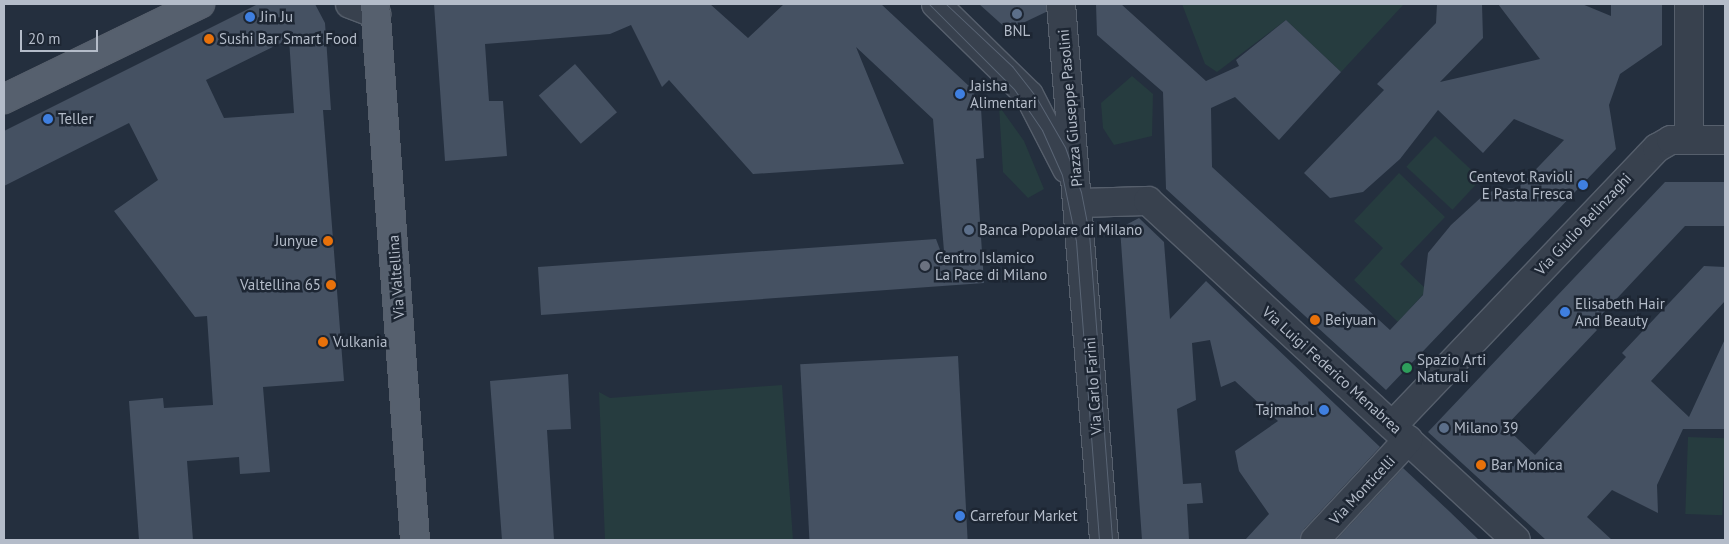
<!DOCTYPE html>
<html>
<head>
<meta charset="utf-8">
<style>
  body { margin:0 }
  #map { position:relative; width:1729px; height:544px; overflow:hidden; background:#242f3e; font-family:"PT Sans",sans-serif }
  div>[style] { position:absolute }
  .green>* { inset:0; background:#263c3f; transform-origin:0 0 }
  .building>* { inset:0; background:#455162; transform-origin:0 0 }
  .roads { filter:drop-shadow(1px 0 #565f6c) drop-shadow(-1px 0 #565f6c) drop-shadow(0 1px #565f6c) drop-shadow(0 -1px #565f6c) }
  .minor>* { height:28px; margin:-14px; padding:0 14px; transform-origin:14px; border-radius:14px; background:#38414e }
  .major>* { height:28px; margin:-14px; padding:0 14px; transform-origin:14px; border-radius:14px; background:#56606e }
  .tram>* { height:1px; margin:-0.5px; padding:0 0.5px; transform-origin:0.5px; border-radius:0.5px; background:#5a6575 }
  .dots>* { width:14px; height:14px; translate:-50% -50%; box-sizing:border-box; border:2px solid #1d2633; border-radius:50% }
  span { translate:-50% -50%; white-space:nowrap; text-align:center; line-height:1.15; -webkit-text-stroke:5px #1d2633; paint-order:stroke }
  .poi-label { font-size:15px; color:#b4bcc9 }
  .left { translate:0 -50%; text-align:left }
  .right { translate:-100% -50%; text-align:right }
  .street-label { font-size:15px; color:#b4bcc9 }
  .frame { position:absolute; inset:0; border:5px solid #b4bcc9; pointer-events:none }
  .scale { position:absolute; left:20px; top:30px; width:78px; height:22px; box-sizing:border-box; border:2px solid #b4bcc9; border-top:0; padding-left:6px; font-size:15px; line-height:18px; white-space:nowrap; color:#b4bcc9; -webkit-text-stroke:4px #1d2633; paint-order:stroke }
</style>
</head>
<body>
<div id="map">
  <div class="green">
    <i style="clip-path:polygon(1182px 4px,1404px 4px,1341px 72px,1286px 20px,1217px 72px,1205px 64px)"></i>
    <i style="clip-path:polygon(1132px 76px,1153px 94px,1152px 136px,1114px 145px,1103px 128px,1101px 103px)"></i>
    <i style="clip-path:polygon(999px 106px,1024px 141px,1044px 189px,1028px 198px,1003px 172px)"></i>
    <i style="left:1435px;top:136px;width:63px;height:42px;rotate:43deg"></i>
    <i style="clip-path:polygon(1399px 173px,1445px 217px,1400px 264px,1427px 290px,1398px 322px,1354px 280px,1383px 248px,1354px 221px)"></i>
    <i style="clip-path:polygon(782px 385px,793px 540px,605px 540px,599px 392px,610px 398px)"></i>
    <i style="left:1688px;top:437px;width:37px;height:77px;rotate:2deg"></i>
  </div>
  <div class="building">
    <i style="clip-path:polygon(evenodd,258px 4px,315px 4px,325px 23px,331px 110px,323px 110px,344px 381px,263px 387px,270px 472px,240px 474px,239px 457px,187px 461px,193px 540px,139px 540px,129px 401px,163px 398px,164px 408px,213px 405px,207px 316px,195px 317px,114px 211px,158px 180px,129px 123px,4px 186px,4px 131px,258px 4px,289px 39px,294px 113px,224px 118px,206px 80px,289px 39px)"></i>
    <i style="clip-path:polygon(434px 4px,710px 4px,748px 38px,784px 4px,881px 4px,970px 87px,981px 108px,984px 158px,976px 159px,984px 283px,541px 315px,538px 267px,936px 239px,945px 263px,933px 119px,856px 47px,904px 164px,753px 174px,669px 80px,662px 87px,631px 25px,610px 34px,485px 44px,489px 101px,503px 101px,507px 156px,445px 161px)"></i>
    <i style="clip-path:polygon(979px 4px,1046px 4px,1046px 12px,1008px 30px)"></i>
    <i style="clip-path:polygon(1096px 4px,1121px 4px,1206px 81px,1239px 66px,1236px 60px,1286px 20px,1341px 72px,1279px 140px,1235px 97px,1211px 108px,1212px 167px,1390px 330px,1423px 295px,1428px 253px,1451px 225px,1487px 192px,1519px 187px,1564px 140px,1514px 119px,1483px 153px,1438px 110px,1400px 159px,1363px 192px,1330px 198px,1304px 173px,1384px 90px,1377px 84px,1436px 23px,1437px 4px,1482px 4px,1483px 38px,1440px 82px,1540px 59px,1498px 4px,1582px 4px,1611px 16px,1611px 4px,1662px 4px,1662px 45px,1620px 74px,1609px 105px,1616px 149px,1386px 390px,1166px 189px,1163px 92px,1097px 35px)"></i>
    <i style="left:575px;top:64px;width:64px;height:48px;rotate:49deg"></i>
    <i style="clip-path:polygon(1665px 182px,1725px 182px,1725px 226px,1685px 226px,1592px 325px,1597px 330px,1505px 427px,1535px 455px,1626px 357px,1622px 353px,1704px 266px,1725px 267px,1725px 301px,1651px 381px,1689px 417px,1725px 339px,1725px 429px,1683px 429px,1657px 485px,1658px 513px,1612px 490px,1587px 517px,1612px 540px,1546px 540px,1428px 432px)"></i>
    <i style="clip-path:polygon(1139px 218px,1164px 242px,1170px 319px,1206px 281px,1380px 447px,1304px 529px,1300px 540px,1245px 540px,1269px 514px,1239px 471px,1235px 451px,1278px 421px,1235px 381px,1221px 387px,1210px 340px,1192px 343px,1196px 400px,1177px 409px,1183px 484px,1201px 483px,1203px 503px,1187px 504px,1189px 540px,1142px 540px,1120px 228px)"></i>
    <i style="left:958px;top:356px;width:184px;height:158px;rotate:87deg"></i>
    <i style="clip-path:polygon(568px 374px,571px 429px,547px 430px,554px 540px,502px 540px,490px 381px)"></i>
    <i style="clip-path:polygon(1403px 468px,1450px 512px,1479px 540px,1336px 540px)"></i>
  </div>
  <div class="roads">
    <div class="minor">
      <i style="left:350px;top:4px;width:28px;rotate:21deg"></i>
      <i style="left:936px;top:4px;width:130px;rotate:44.4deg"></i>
      <i style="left:1029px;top:95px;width:83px;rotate:62.8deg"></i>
      <i style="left:1061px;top:4px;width:538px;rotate:85.41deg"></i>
      <i style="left:1689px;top:4px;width:136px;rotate:90deg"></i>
      <i style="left:1079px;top:203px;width:69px;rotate:-1.7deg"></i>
      <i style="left:1148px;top:201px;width:500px;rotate:42.65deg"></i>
      <i style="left:1393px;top:425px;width:383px;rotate:-46.4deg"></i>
      <i style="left:1657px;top:148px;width:16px;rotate:-30deg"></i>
      <i style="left:1671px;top:140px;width:54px"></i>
      <i style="left:1315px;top:540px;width:137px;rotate:-47.1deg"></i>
    </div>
    <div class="major">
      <i style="left:375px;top:4px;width:537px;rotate:85.73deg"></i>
      <i style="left:4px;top:99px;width:218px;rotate:-25.9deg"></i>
    </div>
  </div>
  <div class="tram">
    <i style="left:929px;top:4px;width:120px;rotate:45deg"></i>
    <i style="left:1014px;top:89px;width:50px;rotate:55.7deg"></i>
    <i style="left:1042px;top:130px;width:49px;rotate:66deg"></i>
    <i style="left:1062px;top:175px;width:67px;rotate:78deg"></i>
    <i style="left:1076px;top:241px;width:300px;rotate:85.6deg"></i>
    <i style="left:946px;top:4px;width:91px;rotate:43.2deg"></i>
    <i style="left:1012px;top:66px;width:39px;rotate:52deg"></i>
    <i style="left:1036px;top:97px;width:58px;rotate:59.9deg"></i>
    <i style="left:1065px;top:147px;width:48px;rotate:70.4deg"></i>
    <i style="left:1081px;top:192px;width:42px;rotate:79deg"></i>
    <i style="left:1089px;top:233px;width:308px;rotate:85.7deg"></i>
  </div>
  <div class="dots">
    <i style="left:1017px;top:14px;background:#5c6f8a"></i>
    <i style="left:250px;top:17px;background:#3f7fe0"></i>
    <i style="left:209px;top:39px;background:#e8710a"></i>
    <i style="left:960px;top:94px;background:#3f7fe0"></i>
    <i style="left:48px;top:119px;background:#3f7fe0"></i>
    <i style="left:1583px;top:185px;background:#3f7fe0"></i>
    <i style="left:969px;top:230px;background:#5c6f8a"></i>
    <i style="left:328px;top:241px;background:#e8710a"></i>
    <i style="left:925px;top:266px;background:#6b7280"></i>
    <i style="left:331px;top:285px;background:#e8710a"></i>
    <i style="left:1565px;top:312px;background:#3f7fe0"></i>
    <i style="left:1315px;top:320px;background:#e8710a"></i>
    <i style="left:323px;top:342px;background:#e8710a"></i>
    <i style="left:1407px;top:368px;background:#2e9e5b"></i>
    <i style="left:1324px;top:410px;background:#3f7fe0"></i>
    <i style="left:1444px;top:428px;background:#5c6f8a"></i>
    <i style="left:1481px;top:465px;background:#e8710a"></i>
    <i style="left:960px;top:516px;background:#3f7fe0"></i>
  </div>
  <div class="poi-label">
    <span class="left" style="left:260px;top:17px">Jin Ju</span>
    <span style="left:1017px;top:31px">BNL</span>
    <span class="left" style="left:219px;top:39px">Sushi Bar Smart Food</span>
    <span class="left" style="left:970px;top:94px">Jaisha<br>Alimentari</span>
    <span class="left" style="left:58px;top:119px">Teller</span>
    <span class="right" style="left:1573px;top:185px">Centevot Ravioli<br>E Pasta Fresca</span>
    <span class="left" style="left:979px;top:230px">Banca Popolare di Milano</span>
    <span class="right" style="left:318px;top:241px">Junyue</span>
    <span class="left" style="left:935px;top:266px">Centro Islamico<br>La Pace di Milano</span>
    <span class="right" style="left:321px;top:285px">Valtellina 65</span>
    <span class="left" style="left:1575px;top:312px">Elisabeth Hair<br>And Beauty</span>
    <span class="left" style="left:1325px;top:320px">Beiyuan</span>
    <span class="left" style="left:333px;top:342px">Vulkania</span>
    <span class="left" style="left:1417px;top:368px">Spazio Arti<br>Naturali</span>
    <span class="right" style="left:1314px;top:410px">Tajmahol</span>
    <span class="left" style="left:1454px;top:428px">Milano 39</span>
    <span class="left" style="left:1491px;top:465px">Bar Monica</span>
    <span class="left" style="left:970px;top:516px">Carrefour Market</span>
  </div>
  <div class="street-label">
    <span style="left:1070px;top:108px;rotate:-95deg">Piazza Giuseppe Pasolini</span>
    <span style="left:1583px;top:224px;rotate:-47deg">Via Giulio Belinzaghi</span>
    <span style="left:396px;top:277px;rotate:-94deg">Via Valtellina</span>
    <span style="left:1332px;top:370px;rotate:42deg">Via Luigi Federico Menabrea</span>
    <span style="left:1093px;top:386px;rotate:-94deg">Via Carlo Farini</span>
    <span style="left:1362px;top:490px;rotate:-47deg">Via Monticelli</span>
  </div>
  <div class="frame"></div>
  <div class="scale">20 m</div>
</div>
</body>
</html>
